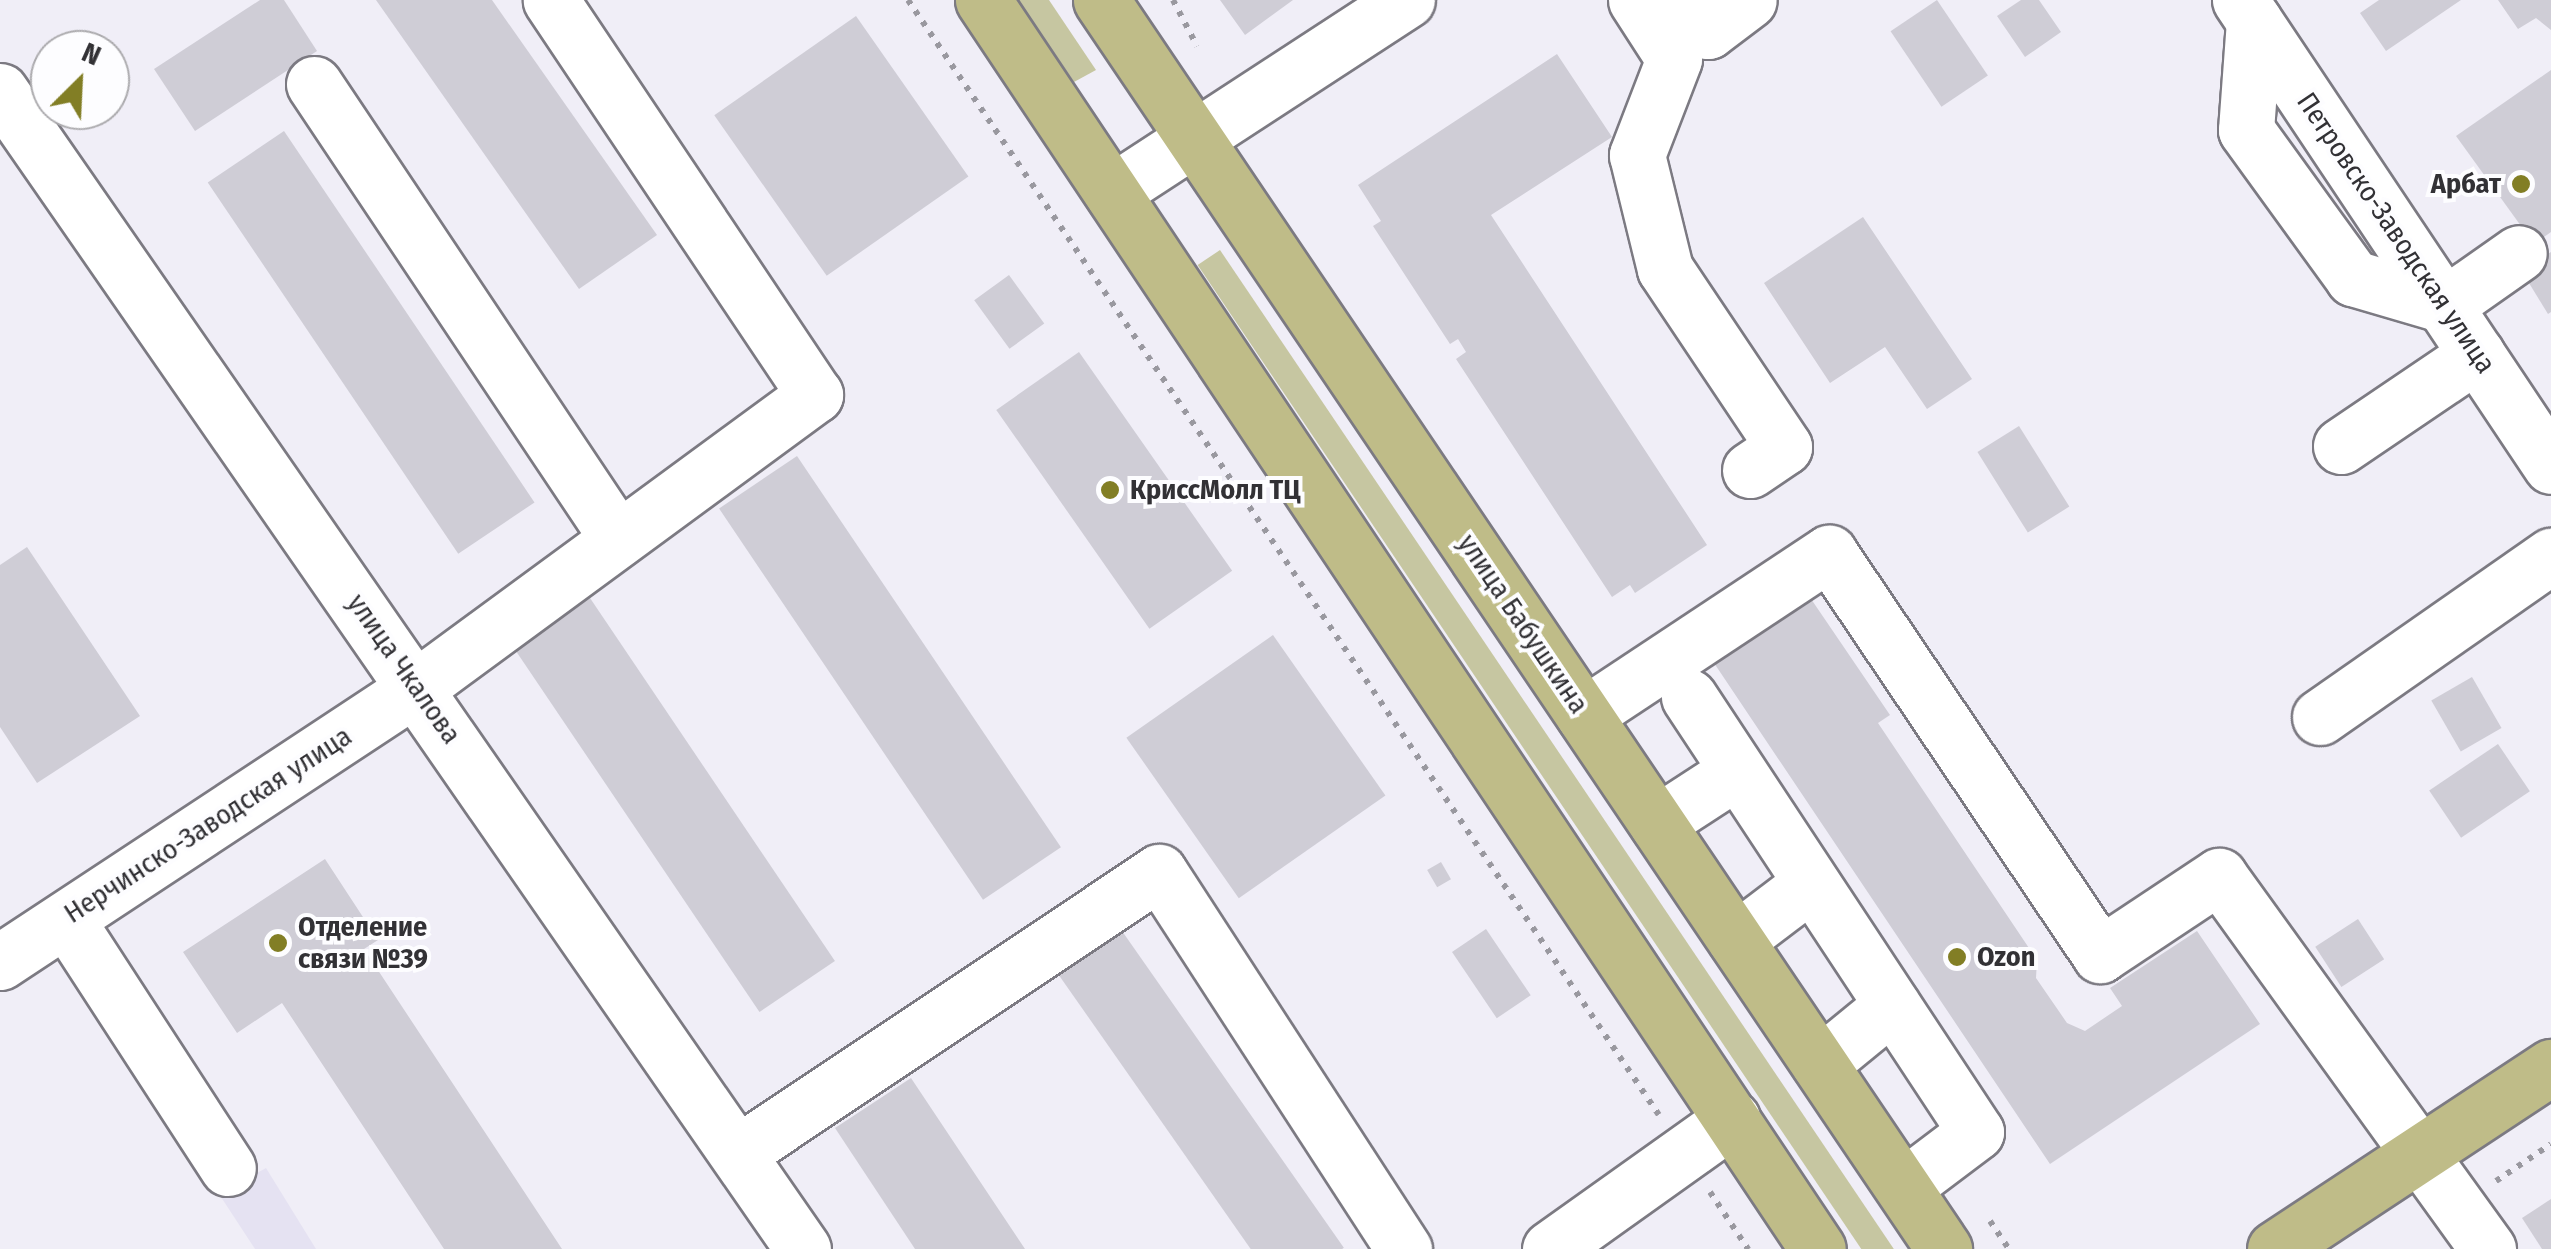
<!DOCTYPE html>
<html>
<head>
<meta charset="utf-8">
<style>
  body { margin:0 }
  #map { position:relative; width:2551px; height:1249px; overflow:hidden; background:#f0eef7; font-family:"Fira Sans Condensed",sans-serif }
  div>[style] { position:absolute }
  .built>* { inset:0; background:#e5e2f2 }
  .green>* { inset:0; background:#c6c6a1; transform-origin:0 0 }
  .building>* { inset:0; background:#cfcdd6; transform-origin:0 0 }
  .path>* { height:6px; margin-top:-3px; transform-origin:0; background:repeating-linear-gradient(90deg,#99989f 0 5px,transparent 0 13px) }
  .roads { filter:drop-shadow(2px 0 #7c7a82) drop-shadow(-2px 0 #7c7a82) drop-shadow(0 2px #7c7a82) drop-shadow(0 -2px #7c7a82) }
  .minor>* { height:55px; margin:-27.5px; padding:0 27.5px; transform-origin:27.5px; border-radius:27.5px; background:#fff }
  .major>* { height:55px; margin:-27.5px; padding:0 27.5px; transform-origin:27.5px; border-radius:27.5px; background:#bfbc88 }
  .dots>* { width:28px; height:28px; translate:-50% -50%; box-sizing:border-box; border:5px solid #fdfdff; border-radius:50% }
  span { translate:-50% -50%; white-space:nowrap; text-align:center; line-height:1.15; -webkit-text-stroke:8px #fdfdff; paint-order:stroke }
  .poi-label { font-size:28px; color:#323135; font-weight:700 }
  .right { translate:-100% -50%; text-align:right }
  .left { translate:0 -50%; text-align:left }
  .street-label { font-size:28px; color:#323135 }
  .north { position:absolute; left:30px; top:30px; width:100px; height:100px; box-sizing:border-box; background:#fdfdff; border:2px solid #acabae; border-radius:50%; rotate:24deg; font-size:28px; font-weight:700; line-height:40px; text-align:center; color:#323135 }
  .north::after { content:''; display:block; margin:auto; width:35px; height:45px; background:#827e25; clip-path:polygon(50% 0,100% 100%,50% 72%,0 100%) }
</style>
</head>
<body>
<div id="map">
  <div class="built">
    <i style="clip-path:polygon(266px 1168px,316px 1249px,255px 1249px,219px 1194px)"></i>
  </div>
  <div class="green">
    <i style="clip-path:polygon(1018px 0,1049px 0,1096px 70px,1074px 82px)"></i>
    <i style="left:1220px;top:250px;width:1207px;height:27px;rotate:56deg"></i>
  </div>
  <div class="building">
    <i style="clip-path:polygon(260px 0,284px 0,317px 51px,195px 131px,154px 69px)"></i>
    <i style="clip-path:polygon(376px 0,492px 0,657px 235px,579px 289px)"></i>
    <i style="clip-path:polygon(1220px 0,1293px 0,1245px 35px)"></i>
    <i style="left:1937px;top:0;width:91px;height:56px;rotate:56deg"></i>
    <i style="clip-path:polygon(2021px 0,2039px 0,2061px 32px,2025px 57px,1997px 16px)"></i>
    <i style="clip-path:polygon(2379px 0,2461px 0,2386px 51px,2360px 13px)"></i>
    <i style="clip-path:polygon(2498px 0,2551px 0,2551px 30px,2536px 18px,2518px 29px)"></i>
    <i style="left:856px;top:16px;width:196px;height:173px;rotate:55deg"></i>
    <i style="clip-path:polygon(1557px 54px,1612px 137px,1491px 215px,1707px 545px,1635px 593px,1630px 585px,1612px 597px,1456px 359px,1466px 352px,1458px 339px,1450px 344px,1373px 226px,1381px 221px,1358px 185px)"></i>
    <i style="clip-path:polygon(2551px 70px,2551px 232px,2534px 244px,2456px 136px)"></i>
    <i style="left:284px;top:131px;width:448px;height:92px;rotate:56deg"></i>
    <i style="clip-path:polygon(1863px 217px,1972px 379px,1927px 409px,1885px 347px,1830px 383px,1764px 283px)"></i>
    <i style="clip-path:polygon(2551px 252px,2551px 312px,2548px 314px,2521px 270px)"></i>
    <i style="left:1009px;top:275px;width:60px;height:43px;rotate:54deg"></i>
    <i style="left:1079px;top:352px;width:267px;height:101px;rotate:55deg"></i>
    <i style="left:2019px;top:426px;width:95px;height:49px;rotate:58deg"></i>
    <i style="left:797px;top:456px;width:472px;height:94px;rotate:56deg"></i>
    <i style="clip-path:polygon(27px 547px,140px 716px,37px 783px,0 727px,0 565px)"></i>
    <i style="clip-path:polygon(1807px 593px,1890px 715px,1878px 723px,2037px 960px,2036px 978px,2067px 1023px,2085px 1031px,2122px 1006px,2110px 988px,2197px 931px,2260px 1024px,2050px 1164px,1710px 657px)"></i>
    <i style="left:590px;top:598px;width:438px;height:91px;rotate:56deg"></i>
    <i style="left:1273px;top:635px;width:196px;height:179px;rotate:55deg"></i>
    <i style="left:2472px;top:677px;width:59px;height:47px;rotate:60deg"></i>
    <i style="left:2498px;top:744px;width:57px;height:83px;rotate:56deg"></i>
    <i style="clip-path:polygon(325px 859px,378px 940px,364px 949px,562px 1249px,444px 1249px,282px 1003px,237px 1033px,183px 952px)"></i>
    <i style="left:1441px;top:862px;width:20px;height:16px;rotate:60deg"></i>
    <i style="left:2358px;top:919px;width:48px;height:51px;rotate:57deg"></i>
    <i style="left:1115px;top:921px;width:399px;height:77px;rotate:55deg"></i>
    <i style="left:1486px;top:929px;width:80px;height:41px;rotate:56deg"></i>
    <i style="clip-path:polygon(911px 1078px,1025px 1249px,915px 1249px,835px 1128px)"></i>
    <i style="clip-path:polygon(2551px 1199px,2551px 1249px,2542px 1249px,2522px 1218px)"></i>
  </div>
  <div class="path">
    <i style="left:908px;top:0;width:1344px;rotate:56.04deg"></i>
    <i style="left:1173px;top:0;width:52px;rotate:62.4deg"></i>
    <i style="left:2496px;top:1181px;width:66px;rotate:-33.9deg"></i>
    <i style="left:1710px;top:1192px;width:69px;rotate:56.3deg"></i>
    <i style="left:1990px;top:1221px;width:34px;rotate:56deg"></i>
  </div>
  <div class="roads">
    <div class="minor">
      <i style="left:1636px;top:0;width:70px;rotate:57.2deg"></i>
      <i style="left:1674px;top:59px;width:103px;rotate:111.1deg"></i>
      <i style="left:1637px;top:155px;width:117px;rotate:76.2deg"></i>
      <i style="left:1665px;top:269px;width:214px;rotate:56.2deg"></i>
      <i style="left:1784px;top:447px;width:41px;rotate:145.9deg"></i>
      <i style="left:1688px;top:0;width:37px;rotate:57deg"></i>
      <i style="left:1708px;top:31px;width:51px;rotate:-37.1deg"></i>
      <i style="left:2240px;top:0;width:560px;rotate:56.28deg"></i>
      <i style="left:2254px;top:21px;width:109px;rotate:94.2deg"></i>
      <i style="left:2246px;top:130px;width:183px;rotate:54.1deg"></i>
      <i style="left:2353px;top:278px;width:96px;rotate:16.4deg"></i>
      <i style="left:2445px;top:305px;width:90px;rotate:-35.1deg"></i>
      <i style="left:314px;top:84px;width:547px;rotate:56.25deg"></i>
      <i style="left:0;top:91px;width:1409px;rotate:55.26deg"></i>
      <i style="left:1112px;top:192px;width:352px;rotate:-33.1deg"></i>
      <i style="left:2341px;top:446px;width:164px;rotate:-34.1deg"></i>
      <i style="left:1689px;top:697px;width:521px;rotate:56.58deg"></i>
      <i style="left:1976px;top:1132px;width:91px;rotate:143deg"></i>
      <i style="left:1584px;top:715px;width:294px;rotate:-33.5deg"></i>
      <i style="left:1829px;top:553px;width:485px;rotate:56deg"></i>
      <i style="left:2100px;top:955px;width:143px;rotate:-33.6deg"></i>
      <i style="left:2219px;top:876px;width:460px;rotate:54.2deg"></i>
      <i style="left:2320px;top:717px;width:282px;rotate:-34.9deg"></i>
      <i style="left:1657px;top:823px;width:95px;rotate:-33deg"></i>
      <i style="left:66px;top:919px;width:297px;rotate:57deg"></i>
      <i style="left:1736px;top:940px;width:94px;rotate:-37.2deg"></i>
      <i style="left:0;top:962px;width:500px;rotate:-33.4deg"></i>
      <i style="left:417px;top:687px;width:494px;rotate:-36.3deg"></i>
      <i style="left:815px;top:395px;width:475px;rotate:-123.8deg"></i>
      <i style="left:1820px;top:1064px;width:93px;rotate:-39.3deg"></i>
      <i style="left:738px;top:1153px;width:506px;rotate:-33.72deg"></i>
      <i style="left:1159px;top:872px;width:450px;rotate:57deg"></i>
      <i style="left:1550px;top:1249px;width:224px;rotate:-35.5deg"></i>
    </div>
    <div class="major">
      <i style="left:983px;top:0;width:1502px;rotate:56.24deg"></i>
      <i style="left:1101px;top:0;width:1507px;rotate:55.98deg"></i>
      <i style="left:2275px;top:1249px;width:331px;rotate:-33.4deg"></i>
    </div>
  </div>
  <div class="dots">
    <i style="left:2521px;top:184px;background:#827e25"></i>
    <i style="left:1110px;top:490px;background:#827e25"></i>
    <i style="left:278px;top:943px;background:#827e25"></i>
    <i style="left:1957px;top:957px;background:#827e25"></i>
  </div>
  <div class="poi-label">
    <span class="right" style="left:2501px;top:184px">Арбат</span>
    <span class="left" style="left:1130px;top:490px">КриссМолл ТЦ</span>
    <span class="left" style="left:298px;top:943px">Отделение<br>связи №39</span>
    <span class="left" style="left:1977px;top:957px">Ozon</span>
  </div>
  <div class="street-label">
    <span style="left:2396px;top:233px;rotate:56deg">Петровско-Заводская улица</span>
    <span style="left:1523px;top:624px;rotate:56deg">улица Бабушкина</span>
    <span style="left:404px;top:669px;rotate:55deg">улица Чкалова</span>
    <span style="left:208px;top:825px;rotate:-33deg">Нерчинско-Заводская улица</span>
  </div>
  <div class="north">N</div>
</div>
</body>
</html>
